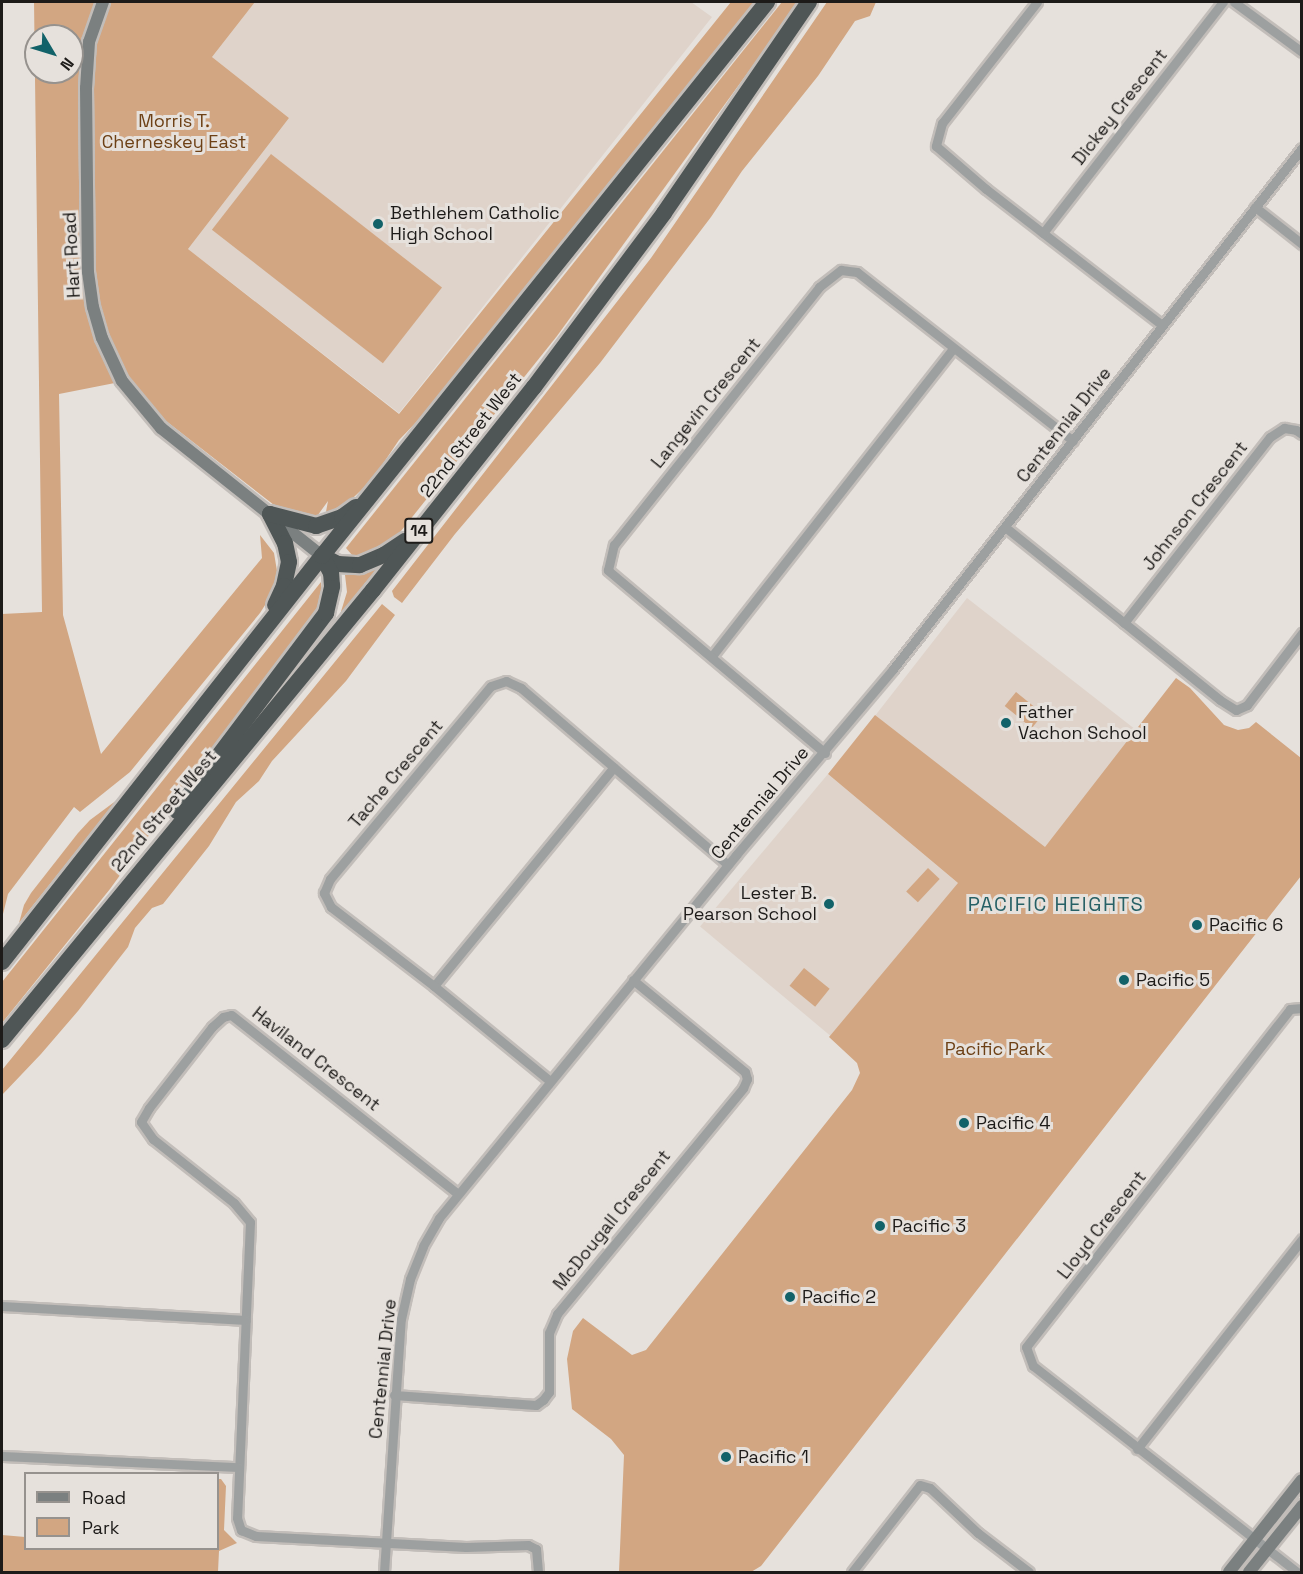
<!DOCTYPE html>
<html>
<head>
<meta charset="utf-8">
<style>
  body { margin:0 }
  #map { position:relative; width:1303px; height:1574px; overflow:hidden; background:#e6e1dc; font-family:"Space Grotesk",sans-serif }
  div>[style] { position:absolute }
  .built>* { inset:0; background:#dfd3ca; transform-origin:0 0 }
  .green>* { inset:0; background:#d2a682; transform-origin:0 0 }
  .roads { filter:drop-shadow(2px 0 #c2bdb9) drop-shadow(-2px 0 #c2bdb9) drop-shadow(0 2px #c2bdb9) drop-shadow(0 -2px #c2bdb9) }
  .street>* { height:9px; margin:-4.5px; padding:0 4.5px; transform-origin:4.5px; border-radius:4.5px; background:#9da0a0 }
  .secondary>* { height:12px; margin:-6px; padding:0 6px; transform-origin:6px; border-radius:6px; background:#7b8080 }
  .highway>* { height:16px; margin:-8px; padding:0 8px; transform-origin:8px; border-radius:8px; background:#4f5656 }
  .dots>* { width:16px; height:16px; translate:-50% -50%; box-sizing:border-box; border:3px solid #e6e1dc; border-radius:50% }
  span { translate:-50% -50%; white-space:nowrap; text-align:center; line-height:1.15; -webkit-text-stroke:6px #e6e1dc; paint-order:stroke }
  .shield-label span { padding:2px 4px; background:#e6e1dc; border:2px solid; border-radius:4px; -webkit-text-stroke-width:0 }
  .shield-label { font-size:16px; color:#1d1b19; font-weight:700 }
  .street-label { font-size:18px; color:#1d1b19 }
  .park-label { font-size:18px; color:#6d4015 }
  .poi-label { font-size:18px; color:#1d1b19 }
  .left { translate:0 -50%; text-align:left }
  .right { translate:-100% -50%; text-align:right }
  .neighbourhood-label { font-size:20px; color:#276166; letter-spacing:1.5px }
  .frame { position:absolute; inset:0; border:3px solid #1d1b19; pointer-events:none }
  .legend { position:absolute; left:24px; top:1472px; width:195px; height:78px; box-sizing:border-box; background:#e6e1dc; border:2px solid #96928e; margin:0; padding:8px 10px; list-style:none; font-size:18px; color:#1d1b19 }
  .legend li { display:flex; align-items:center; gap:12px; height:30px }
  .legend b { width:30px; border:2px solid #96928e }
  .north { position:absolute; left:24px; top:24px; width:60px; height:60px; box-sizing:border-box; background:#e6e1dc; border:2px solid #96928e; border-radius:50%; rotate:128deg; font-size:16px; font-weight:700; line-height:24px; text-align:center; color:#1d1b19 }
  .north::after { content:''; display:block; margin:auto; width:21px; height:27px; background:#126269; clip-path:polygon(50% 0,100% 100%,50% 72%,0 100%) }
</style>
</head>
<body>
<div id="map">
  <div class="built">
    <i style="clip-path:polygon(255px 2px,691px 2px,712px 17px,399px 413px,188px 249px,289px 118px,212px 57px)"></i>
    <i style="left:967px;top:598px;width:217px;height:149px;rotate:38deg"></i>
    <i style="left:828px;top:774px;width:170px;height:199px;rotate:40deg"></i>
  </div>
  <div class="green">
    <i style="clip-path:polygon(evenodd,34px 2px,255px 2px,212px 57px,289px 118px,188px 249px,399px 414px,731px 2px,755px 2px,427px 411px,399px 440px,372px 480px,339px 511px,325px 517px,328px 501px,315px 519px,284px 511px,274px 505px,166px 421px,130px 380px,59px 394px,63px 615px,101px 754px,262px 558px,260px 535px,274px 553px,279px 583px,260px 613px,130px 772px,80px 812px,74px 807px,8px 894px,2px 918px,2px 614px,42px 612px,34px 2px,36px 36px,72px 36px,72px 72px,36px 72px,36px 36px)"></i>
    <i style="clip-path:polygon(782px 2px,799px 2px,557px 336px,397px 536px,362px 560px,352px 555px,346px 548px)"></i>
    <i style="clip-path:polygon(827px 2px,876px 2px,870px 16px,855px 21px,818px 76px,742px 171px,711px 217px,600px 363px,455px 534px,402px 603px,394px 597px,392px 591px,651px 258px)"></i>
    <i style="left:271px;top:154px;width:217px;height:96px;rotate:38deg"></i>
    <i style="clip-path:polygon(379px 569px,339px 618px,347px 592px,345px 575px)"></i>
    <i style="clip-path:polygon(321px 582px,322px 592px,316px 617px,211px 750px,110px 889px,2px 1023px,2px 982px)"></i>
    <i style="clip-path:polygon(382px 604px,395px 615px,346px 681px,272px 761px,259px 781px,236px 802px,209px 846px,163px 904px,152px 908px,135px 928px,128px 947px,78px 1011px,41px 1054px,2px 1095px,2px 1070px)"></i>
    <i style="clip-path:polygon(1176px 678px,1190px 688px,1224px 725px,1238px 730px,1249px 728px,1256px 722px,1301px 758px,1301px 876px,761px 1566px,751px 1572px,619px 1572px,624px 1455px,611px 1439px,572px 1409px,567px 1359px,573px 1331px,583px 1318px,632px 1355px,646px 1350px,852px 1090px,860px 1073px,857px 1063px,829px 1037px,958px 883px,828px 774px,875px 715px,1045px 847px)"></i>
    <i style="left:1016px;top:692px;width:35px;height:18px;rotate:39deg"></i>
    <i style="clip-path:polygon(117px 800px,19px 923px,24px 905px,31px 893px,78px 833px,90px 820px)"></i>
    <i style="left:928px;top:868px;width:16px;height:32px;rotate:43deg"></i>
    <i style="left:804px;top:968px;width:33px;height:23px;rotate:39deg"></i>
    <i style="clip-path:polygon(218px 1479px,221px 1479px,226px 1486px,224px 1530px,237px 1543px,219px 1551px,218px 1572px,2px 1572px,2px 1535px,25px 1537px,26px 1548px,218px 1548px)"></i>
  </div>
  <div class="roads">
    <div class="street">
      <i style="left:1037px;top:2px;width:154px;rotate:128.1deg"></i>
      <i style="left:942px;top:123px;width:24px;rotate:105deg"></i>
      <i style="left:936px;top:146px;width:66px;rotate:40.7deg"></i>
      <i style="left:986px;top:189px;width:222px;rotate:37.7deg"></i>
      <i style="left:1234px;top:2px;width:84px;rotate:36.3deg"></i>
      <i style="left:1255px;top:207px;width:60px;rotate:38.2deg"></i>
      <i style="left:1043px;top:233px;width:293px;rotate:-52.1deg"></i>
      <i style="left:1005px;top:527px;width:276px;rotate:38.8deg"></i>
      <i style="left:1220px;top:700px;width:19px;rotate:32deg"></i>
      <i style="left:1236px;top:710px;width:12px;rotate:-24deg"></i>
      <i style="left:1247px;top:705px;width:91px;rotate:-52.6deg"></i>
      <i style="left:1124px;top:623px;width:236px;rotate:-51.9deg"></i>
      <i style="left:1270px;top:437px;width:17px;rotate:-33deg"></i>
      <i style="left:1284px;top:428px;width:12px;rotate:9deg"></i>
      <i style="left:1296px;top:430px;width:7px;rotate:34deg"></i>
      <i style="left:712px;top:656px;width:390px;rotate:-51.9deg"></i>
      <i style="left:825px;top:753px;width:284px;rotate:-139.9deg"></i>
      <i style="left:608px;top:570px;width:26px;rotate:-77deg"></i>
      <i style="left:614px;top:545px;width:330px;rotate:-51.5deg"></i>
      <i style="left:819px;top:287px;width:28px;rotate:-38deg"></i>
      <i style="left:841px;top:270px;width:16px;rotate:7deg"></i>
      <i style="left:857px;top:272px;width:274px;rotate:38deg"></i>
      <i style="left:434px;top:986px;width:283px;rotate:-50.6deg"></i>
      <i style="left:550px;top:1081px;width:150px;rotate:-140.7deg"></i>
      <i style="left:434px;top:986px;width:130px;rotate:-142.5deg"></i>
      <i style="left:331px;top:907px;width:16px;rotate:-117deg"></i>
      <i style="left:324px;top:893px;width:15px;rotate:-67deg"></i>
      <i style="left:330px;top:879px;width:251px;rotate:-50.2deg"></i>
      <i style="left:491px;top:686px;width:16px;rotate:-18deg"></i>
      <i style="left:506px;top:681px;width:17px;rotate:25deg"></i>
      <i style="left:521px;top:688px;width:272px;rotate:40.5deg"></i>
      <i style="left:458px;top:1194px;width:289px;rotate:-141.7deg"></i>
      <i style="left:231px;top:1015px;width:8px;rotate:166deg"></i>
      <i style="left:223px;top:1017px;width:15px;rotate:138deg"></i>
      <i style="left:212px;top:1027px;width:103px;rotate:127.9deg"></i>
      <i style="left:149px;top:1108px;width:16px;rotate:120deg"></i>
      <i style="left:141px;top:1122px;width:21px;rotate:55deg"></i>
      <i style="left:153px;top:1139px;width:103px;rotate:38.3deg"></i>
      <i style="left:234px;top:1203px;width:25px;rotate:50deg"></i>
      <i style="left:250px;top:1222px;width:296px;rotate:92.5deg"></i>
      <i style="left:237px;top:1518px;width:13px;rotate:72deg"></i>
      <i style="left:241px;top:1530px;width:16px;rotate:22deg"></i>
      <i style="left:256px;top:1536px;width:210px;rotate:3deg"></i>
      <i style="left:466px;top:1547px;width:62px;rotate:-1.8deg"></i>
      <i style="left:528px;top:1545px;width:9px;rotate:27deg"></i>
      <i style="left:536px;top:1549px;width:23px;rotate:85deg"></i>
      <i style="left:2px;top:1306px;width:244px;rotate:3.3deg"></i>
      <i style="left:394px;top:1395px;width:142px;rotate:4deg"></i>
      <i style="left:536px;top:1405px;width:9px;rotate:-36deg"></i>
      <i style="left:543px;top:1400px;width:10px;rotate:-53deg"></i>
      <i style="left:549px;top:1392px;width:59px;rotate:-90deg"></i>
      <i style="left:549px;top:1333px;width:21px;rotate:-67deg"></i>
      <i style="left:557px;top:1314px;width:293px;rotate:-50.5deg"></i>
      <i style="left:743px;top:1088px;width:10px;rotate:-66deg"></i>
      <i style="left:747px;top:1079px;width:7px;rotate:-106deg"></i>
      <i style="left:745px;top:1072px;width:145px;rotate:-140.6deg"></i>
      <i style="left:1137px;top:1449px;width:267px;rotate:-51.8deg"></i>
      <i style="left:2px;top:1456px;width:237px;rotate:2.7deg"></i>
      <i style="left:384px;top:1572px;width:254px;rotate:-86.2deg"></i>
      <i style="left:401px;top:1319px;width:41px;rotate:-77.3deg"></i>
      <i style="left:410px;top:1279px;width:35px;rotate:-68deg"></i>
      <i style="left:423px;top:1246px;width:32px;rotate:-60deg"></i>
      <i style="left:439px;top:1218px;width:469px;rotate:-50.7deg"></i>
      <i style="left:736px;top:855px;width:243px;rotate:-49.8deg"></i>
      <i style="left:893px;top:669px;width:662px;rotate:-51.87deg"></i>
      <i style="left:852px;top:1572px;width:110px;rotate:-52deg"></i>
      <i style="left:920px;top:1485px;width:10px;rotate:17deg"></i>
      <i style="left:930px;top:1488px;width:66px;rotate:43.2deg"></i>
      <i style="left:978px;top:1533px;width:64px;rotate:37.4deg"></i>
      <i style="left:1297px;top:1572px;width:335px;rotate:-142deg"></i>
      <i style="left:1033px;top:1366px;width:20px;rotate:-110deg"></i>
      <i style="left:1026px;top:1347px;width:429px;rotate:-52deg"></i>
      <i style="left:1290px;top:1009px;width:12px;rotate:-5deg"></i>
    </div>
    <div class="secondary">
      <i style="left:103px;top:2px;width:42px;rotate:109.3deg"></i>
      <i style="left:89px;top:42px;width:46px;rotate:93.7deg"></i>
      <i style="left:86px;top:88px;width:184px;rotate:89.4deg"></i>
      <i style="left:88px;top:272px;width:35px;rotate:82deg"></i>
      <i style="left:93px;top:307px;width:32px;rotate:74deg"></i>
      <i style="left:102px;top:338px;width:47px;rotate:65.1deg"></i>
      <i style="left:122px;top:381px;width:61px;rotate:50.3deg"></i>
      <i style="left:161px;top:428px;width:206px;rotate:38.5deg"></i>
      <i style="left:1229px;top:1572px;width:117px;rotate:-51.6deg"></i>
      <i style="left:1249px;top:1572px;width:85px;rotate:-51.2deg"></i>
    </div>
    <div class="highway">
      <i style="left:270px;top:514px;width:33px;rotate:63deg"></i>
      <i style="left:285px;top:543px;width:19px;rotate:78deg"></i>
      <i style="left:289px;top:562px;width:25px;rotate:102deg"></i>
      <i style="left:284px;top:586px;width:21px;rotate:115deg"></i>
      <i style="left:270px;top:514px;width:48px;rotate:14.6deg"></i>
      <i style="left:316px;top:526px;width:28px;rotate:-19deg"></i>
      <i style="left:342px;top:517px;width:17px;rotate:-36deg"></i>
      <i style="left:322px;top:556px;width:18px;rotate:27deg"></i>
      <i style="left:338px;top:564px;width:22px;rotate:3deg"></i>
      <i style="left:360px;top:565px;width:26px;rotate:-23deg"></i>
      <i style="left:384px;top:555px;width:25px;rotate:-34deg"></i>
      <i style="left:177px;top:811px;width:248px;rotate:-53deg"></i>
      <i style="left:326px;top:613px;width:28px;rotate:-77deg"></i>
      <i style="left:332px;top:586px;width:13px;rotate:-94deg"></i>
      <i style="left:331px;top:573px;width:19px;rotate:-118deg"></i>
      <i style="left:2px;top:962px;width:517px;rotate:-51.76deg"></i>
      <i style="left:322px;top:556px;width:711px;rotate:-51.23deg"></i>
      <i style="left:2px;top:1040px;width:583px;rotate:-50.5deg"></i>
      <i style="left:373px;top:590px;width:259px;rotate:-51.6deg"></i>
      <i style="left:534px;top:387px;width:217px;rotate:-53.2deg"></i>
      <i style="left:664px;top:213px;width:256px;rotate:-55.5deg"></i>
    </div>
  </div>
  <div class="dots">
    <i style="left:378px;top:224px;background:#126269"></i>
    <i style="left:1006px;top:723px;background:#126269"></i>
    <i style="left:829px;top:904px;background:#126269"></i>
    <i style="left:1197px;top:925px;background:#126269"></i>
    <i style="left:1124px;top:980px;background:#126269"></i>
    <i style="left:964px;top:1123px;background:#126269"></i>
    <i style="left:880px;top:1226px;background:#126269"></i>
    <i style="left:790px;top:1297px;background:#126269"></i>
    <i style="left:726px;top:1457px;background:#126269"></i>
  </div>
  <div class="shield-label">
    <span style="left:419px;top:531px">14</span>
  </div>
  <div class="street-label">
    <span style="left:1120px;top:107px;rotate:-52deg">Dickey Crescent</span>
    <span style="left:72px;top:255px;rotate:-93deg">Hart Road</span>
    <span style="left:706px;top:403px;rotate:-51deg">Langevin Crescent</span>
    <span style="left:1064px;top:425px;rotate:-52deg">Centennial Drive</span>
    <span style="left:471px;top:435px;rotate:-52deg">22nd Street West</span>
    <span style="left:1195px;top:506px;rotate:-52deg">Johnson Crescent</span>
    <span style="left:396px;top:774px;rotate:-50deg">Tache Crescent</span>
    <span style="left:760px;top:803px;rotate:-50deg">Centennial Drive</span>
    <span style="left:164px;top:811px;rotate:-50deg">22nd Street West</span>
    <span style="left:316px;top:1059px;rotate:38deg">Haviland Crescent</span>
    <span style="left:612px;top:1220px;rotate:-51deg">McDougall Crescent</span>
    <span style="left:1102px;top:1225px;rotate:-52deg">Lloyd Crescent</span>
    <span style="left:383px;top:1369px;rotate:-84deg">Centennial Drive</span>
  </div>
  <div class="park-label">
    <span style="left:174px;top:132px">Morris T.<br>Cherneskey East</span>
    <span style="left:995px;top:1049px">Pacific Park</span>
  </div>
  <div class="poi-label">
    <span class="left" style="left:390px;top:224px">Bethlehem Catholic<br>High School</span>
    <span class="left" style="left:1018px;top:723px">Father<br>Vachon School</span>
    <span class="right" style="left:817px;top:904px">Lester B.<br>Pearson School</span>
    <span class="left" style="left:1209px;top:925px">Pacific 6</span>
    <span class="left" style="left:1136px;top:980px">Pacific 5</span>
    <span class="left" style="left:976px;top:1123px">Pacific 4</span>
    <span class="left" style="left:892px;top:1226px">Pacific 3</span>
    <span class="left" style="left:802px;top:1297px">Pacific 2</span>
    <span class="left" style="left:738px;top:1457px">Pacific 1</span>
  </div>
  <div class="neighbourhood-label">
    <span style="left:1056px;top:904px">PACIFIC HEIGHTS</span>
  </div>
  <div class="frame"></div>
  <ul class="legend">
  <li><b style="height:8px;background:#7b8080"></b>Road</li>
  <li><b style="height:16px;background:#d2a682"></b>Park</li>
  </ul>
  <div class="north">N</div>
</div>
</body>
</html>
